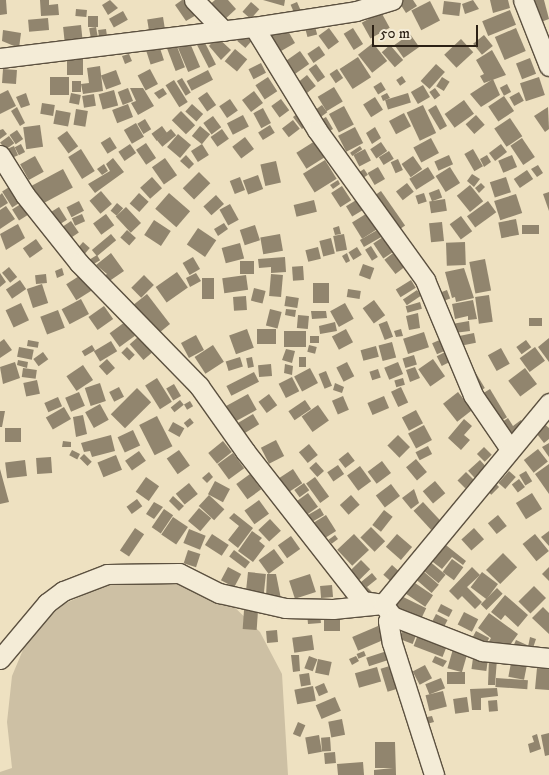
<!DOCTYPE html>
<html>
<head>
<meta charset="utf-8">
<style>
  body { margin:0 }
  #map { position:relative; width:549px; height:775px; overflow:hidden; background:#eee1c1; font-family:"IM FELL DW Pica",serif }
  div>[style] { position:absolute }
  .green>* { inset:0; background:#cdc0a4 }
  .building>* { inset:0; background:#91856e; transform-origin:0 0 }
  .roads { filter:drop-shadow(1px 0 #5c5140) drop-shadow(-1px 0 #5c5140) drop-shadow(0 1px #5c5140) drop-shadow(0 -1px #5c5140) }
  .minor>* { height:19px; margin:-9.5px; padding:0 9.5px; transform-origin:9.5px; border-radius:9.5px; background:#f4ecd7 }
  span { translate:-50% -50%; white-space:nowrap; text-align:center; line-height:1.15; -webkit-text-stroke:4px #f4ecd7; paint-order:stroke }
  .scale { position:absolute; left:372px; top:25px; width:106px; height:22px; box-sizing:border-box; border:2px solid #2c2115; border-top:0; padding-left:6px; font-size:15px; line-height:18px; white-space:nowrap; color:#2c2115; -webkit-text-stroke:4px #f4ecd7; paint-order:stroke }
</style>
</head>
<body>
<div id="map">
  <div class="green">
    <i style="clip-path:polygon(189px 582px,227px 600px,260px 632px,282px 674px,288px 775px,0 775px,0 772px,12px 768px,7px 722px,12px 676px,30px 633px,64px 604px,110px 583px)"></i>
  </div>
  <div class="building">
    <i style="clip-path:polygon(0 0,6px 0,7px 14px,0 15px)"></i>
    <i style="clip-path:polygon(40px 0,49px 0,49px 5px,58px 4px,59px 15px,41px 16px)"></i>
    <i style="clip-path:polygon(110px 0,118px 8px,108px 15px,102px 5px)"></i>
    <i style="clip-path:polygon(182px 0,189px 0,198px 14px,186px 21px,175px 5px)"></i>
    <i style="clip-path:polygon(215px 0,228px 0,236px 9px,223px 21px,209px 5px)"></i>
    <i style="clip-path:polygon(263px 0,285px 0,284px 6px)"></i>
    <i style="clip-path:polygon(403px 0,413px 0,417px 6px,406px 13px,399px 2px)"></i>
    <i style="clip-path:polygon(473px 0,479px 9px,465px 14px,462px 4px)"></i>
    <i style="clip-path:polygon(490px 0,508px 0,510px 8px,493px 13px)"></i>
    <i style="clip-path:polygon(529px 0,544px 0,549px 19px,538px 23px)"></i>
    <i style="left:430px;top:1px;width:22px;height:21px;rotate:63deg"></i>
    <i style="left:444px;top:1px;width:17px;height:13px;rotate:7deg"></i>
    <i style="left:251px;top:2px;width:11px;height:13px;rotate:41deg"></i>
    <i style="left:297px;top:2px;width:10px;height:7px;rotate:66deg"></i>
    <i style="left:76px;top:9px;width:11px;height:7px;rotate:5deg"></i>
    <i style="left:510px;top:10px;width:16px;height:30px;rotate:68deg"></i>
    <i style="left:123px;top:11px;width:10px;height:16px;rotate:61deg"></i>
    <i style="left:381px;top:12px;width:18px;height:22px;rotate:61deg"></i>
    <i style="left:88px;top:16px;width:10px;height:11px"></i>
    <i style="left:163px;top:17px;width:13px;height:16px;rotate:81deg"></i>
    <i style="left:48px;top:18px;width:12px;height:20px;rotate:85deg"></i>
    <i style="left:313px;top:19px;width:16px;height:10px;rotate:75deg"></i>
    <i style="left:284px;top:24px;width:22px;height:22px;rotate:60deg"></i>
    <i style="left:81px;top:25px;width:18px;height:18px;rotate:84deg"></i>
    <i style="left:96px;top:27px;width:11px;height:7px;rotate:80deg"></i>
    <i style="left:329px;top:28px;width:17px;height:13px;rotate:54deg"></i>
    <i style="left:353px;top:28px;width:19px;height:11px;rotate:58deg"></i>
    <i style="left:516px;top:28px;width:25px;height:23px;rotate:67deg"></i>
    <i style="left:106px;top:29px;width:7px;height:8px;rotate:82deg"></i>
    <i style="clip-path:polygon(3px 30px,21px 33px,19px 48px,2px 41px)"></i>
    <i style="left:243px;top:34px;width:11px;height:9px;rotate:41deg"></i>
    <i style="left:410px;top:34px;width:16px;height:19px;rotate:55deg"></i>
    <i style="left:201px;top:35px;width:33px;height:8px;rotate:63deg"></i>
    <i style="left:484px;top:35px;width:14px;height:14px;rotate:51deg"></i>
    <i style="clip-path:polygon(217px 37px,231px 50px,221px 60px,209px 46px)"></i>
    <i style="left:461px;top:39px;width:18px;height:23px;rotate:47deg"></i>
    <i style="left:190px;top:43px;width:26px;height:13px;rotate:67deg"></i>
    <i style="left:373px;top:43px;width:23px;height:19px;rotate:52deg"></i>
    <i style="left:176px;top:44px;width:25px;height:10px;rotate:69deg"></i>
    <i style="left:159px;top:45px;width:16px;height:14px;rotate:72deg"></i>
    <i style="left:390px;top:45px;width:20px;height:11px;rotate:49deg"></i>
    <i style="left:319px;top:46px;width:11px;height:14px;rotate:56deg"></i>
    <i style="left:235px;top:49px;width:16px;height:16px;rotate:40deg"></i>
    <i style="clip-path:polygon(492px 50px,506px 75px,484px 83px,480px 76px,484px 74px,476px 60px)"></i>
    <i style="left:300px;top:51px;width:16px;height:20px;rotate:55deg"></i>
    <i style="clip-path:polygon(129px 54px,132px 61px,125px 64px,122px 56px)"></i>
    <i style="left:358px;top:57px;width:24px;height:22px;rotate:57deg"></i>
    <i style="left:530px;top:58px;width:17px;height:15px;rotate:69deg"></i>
    <i style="left:67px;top:59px;width:16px;height:16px"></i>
    <i style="left:261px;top:63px;width:11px;height:14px;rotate:63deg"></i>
    <i style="left:316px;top:64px;width:16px;height:9px;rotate:55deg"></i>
    <i style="left:436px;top:64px;width:12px;height:23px;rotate:42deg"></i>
    <i style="clip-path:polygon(100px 66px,103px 91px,83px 94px,81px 84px,89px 83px,87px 68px)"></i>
    <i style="left:3px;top:69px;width:14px;height:14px;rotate:4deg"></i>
    <i style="left:150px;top:69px;width:17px;height:14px;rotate:62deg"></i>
    <i style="left:337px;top:69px;width:11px;height:9px;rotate:56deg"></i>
    <i style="left:116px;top:70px;width:15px;height:16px;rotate:70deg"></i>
    <i style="left:208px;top:70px;width:11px;height:24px;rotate:63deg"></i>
    <i style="left:307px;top:75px;width:14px;height:17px;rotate:51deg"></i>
    <i style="left:402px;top:76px;width:7px;height:7px;rotate:56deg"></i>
    <i style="left:50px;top:77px;width:19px;height:18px"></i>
    <i style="left:268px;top:77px;width:17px;height:15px;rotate:57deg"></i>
    <i style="left:442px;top:77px;width:9px;height:11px;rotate:32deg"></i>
    <i style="left:539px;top:77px;width:19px;height:20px;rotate:72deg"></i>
    <i style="left:182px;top:78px;width:17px;height:6px;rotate:59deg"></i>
    <i style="clip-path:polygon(493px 79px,500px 95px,481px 107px,470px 94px)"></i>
    <i style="left:174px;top:80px;width:26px;height:10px;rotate:58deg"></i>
    <i style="left:72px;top:81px;width:9px;height:11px"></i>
    <i style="left:381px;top:82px;width:9px;height:9px;rotate:58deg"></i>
    <i style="left:507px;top:84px;width:9px;height:8px;rotate:63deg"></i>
    <i style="left:423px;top:85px;width:14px;height:14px;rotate:60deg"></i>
    <i style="left:334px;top:87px;width:17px;height:19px;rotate:59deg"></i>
    <i style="left:128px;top:88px;width:14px;height:11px;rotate:69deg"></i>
    <i style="clip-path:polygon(130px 88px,143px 88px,154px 106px,138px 115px,131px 103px,136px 101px)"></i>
    <i style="clip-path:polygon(163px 88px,167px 94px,159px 99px,154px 93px)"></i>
    <i style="left:435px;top:88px;width:9px;height:7px;rotate:54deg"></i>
    <i style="clip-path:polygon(8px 90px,16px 106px,0 114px,0 94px)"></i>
    <i style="left:114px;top:90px;width:16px;height:16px;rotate:75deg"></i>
    <i style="left:254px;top:91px;width:15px;height:15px;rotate:53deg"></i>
    <i style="left:207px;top:92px;width:16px;height:11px;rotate:55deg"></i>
    <i style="left:519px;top:92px;width:10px;height:11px;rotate:61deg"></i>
    <i style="clip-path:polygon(26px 93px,30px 105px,21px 108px,16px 97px)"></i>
    <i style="left:71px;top:93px;width:10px;height:10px;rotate:11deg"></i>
    <i style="clip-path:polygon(387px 93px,390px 98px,383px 101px,381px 96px)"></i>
    <i style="left:408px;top:93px;width:10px;height:24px;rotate:73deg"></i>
    <i style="left:94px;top:94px;width:12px;height:12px;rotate:81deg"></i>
    <i style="left:504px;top:96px;width:18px;height:19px;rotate:56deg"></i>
    <i style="left:375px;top:97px;width:15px;height:14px;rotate:58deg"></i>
    <i style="left:230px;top:99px;width:14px;height:13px;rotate:56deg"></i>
    <i style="left:281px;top:99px;width:14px;height:12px;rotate:54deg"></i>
    <i style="left:464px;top:100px;width:17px;height:24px;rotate:54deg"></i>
    <i style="left:42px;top:103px;width:13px;height:11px;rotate:9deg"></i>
    <i style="left:128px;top:104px;width:14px;height:17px;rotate:69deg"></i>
    <i style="left:192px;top:104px;width:15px;height:10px;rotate:42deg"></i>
    <i style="left:322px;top:105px;width:9px;height:14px;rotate:54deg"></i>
    <i style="left:423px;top:105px;width:31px;height:18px;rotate:65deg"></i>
    <i style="clip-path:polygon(436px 105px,447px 126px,440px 130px,428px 110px)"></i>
    <i style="left:344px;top:106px;width:21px;height:17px;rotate:62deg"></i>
    <i style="clip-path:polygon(17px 107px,25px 123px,20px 126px,11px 111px)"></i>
    <i style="clip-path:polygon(548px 107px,549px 129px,545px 132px,534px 116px)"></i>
    <i style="left:263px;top:108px;width:17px;height:11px;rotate:62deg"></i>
    <i style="left:76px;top:109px;width:12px;height:16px;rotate:9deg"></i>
    <i style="left:56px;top:110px;width:15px;height:14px;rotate:11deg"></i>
    <i style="left:181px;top:111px;width:20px;height:13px;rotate:45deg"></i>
    <i style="clip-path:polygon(301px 111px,309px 124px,302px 129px,293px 117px)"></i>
    <i style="left:404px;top:113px;width:15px;height:17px;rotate:62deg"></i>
    <i style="left:243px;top:115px;width:13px;height:18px;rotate:63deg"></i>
    <i style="left:476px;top:115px;width:13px;height:14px;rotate:48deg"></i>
    <i style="left:213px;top:116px;width:14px;height:12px;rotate:54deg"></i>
    <i style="left:326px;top:117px;width:14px;height:12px;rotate:60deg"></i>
    <i style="left:510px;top:118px;width:22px;height:19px;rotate:56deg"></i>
    <i style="left:145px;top:119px;width:12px;height:9px;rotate:59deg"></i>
    <i style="left:293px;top:120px;width:11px;height:14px;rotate:52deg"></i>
    <i style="left:136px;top:123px;width:16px;height:14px;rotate:60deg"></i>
    <i style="left:40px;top:125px;width:22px;height:17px;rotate:82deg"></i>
    <i style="left:270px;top:125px;width:9px;height:14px;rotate:58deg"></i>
    <i style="left:162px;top:126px;width:9px;height:13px;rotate:54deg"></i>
    <i style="left:200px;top:126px;width:13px;height:13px;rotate:39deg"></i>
    <i style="left:355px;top:127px;width:18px;height:19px;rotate:63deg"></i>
    <i style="clip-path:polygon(375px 127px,381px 138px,372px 144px,366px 133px)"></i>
    <i style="clip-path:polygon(3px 129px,7px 134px,0 139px,0 130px)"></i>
    <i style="left:171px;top:129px;width:8px;height:18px;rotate:50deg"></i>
    <i style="left:222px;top:129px;width:12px;height:14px;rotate:55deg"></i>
    <i style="left:17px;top:130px;width:11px;height:9px;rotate:56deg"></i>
    <i style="left:67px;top:131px;width:19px;height:12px;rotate:54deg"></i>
    <i style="left:178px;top:134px;width:17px;height:17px;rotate:40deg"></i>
    <i style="left:9px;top:136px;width:9px;height:11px;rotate:54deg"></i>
    <i style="left:110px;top:137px;width:13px;height:11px;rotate:58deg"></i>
    <i style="left:245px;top:137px;width:15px;height:16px;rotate:53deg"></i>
    <i style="left:431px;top:138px;width:17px;height:20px;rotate:62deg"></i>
    <i style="left:522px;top:138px;width:23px;height:14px;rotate:56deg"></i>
    <i style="left:315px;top:141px;width:19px;height:22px;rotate:58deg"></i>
    <i style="left:381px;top:142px;width:11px;height:13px;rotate:56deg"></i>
    <i style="left:146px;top:143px;width:18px;height:12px;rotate:56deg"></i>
    <i style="left:21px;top:144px;width:9px;height:7px;rotate:63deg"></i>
    <i style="left:130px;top:144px;width:11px;height:14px;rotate:56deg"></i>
    <i style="left:202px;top:144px;width:13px;height:13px;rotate:58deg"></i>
    <i style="left:501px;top:144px;width:10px;height:15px;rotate:53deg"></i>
    <i style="left:14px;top:146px;width:10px;height:10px;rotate:66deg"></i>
    <i style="left:360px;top:146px;width:4px;height:12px;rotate:56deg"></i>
    <i style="left:81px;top:149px;width:26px;height:15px;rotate:58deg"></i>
    <i style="left:365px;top:149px;width:13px;height:13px;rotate:63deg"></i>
    <i style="left:473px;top:149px;width:20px;height:10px;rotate:60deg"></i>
    <i style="left:389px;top:151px;width:9px;height:12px;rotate:58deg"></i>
    <i style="clip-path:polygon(186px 155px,194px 164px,189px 169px,180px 161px)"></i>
    <i style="left:449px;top:155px;width:10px;height:16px;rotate:66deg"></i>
    <i style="clip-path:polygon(487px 155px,491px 162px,484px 167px,480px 159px)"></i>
    <i style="left:512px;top:155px;width:13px;height:15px;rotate:67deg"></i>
    <i style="left:35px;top:156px;width:18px;height:17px;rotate:61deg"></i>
    <i style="left:413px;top:156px;width:16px;height:14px;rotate:55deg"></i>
    <i style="clip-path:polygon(113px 158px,124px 172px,95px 193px,88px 184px,110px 171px,106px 164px)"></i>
    <i style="left:165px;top:158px;width:21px;height:16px;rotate:55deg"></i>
    <i style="left:398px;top:159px;width:12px;height:8px;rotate:66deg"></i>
    <i style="left:325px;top:160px;width:22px;height:26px;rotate:58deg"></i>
    <i style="left:276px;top:161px;width:22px;height:16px;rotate:77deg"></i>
    <i style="clip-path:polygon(104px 164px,108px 171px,102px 175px,97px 169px)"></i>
    <i style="clip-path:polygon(538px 165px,543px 173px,537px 177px,531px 169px)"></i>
    <i style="left:378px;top:167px;width:14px;height:12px;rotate:60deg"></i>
    <i style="left:428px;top:167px;width:13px;height:22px;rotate:58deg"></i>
    <i style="left:450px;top:167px;width:19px;height:17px;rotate:58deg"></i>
    <i style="left:63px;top:169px;width:21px;height:36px;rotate:62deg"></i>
    <i style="left:364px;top:169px;width:7px;height:13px;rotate:56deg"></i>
    <i style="left:527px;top:170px;width:11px;height:16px;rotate:56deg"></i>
    <i style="left:199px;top:172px;width:16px;height:23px;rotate:45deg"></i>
    <i style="clip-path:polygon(472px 174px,480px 179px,474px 187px,467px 181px)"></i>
    <i style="left:258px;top:175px;width:15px;height:16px;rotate:70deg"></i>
    <i style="left:152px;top:177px;width:15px;height:16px;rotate:48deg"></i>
    <i style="left:240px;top:177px;width:14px;height:11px;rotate:69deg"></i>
    <i style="left:506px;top:177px;width:16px;height:17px;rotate:72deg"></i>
    <i style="clip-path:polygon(338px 180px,340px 184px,333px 189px,330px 185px)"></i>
    <i style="left:407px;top:183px;width:11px;height:14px;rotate:52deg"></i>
    <i style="clip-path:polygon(481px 183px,485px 187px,479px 193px,475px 188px)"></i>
    <i style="left:14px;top:184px;width:19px;height:14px;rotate:58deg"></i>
    <i style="left:470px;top:185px;width:21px;height:17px;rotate:51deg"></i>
    <i style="left:342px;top:186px;width:17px;height:13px;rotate:57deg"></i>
    <i style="left:439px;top:189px;width:9px;height:11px;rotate:69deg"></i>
    <i style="left:101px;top:191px;width:17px;height:15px;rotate:50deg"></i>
    <i style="left:381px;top:191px;width:42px;height:14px;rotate:55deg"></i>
    <i style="clip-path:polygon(549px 192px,549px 211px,543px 194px)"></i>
    <i style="clip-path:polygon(2px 193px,8px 203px,0 208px,0 195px)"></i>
    <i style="left:139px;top:193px;width:13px;height:14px;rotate:42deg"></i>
    <i style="left:169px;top:193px;width:28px;height:21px;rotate:41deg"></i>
    <i style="left:424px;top:193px;width:9px;height:9px;rotate:72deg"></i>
    <i style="left:516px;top:194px;width:20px;height:23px;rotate:72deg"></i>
    <i style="left:216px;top:195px;width:12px;height:17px;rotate:48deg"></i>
    <i style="left:358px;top:199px;width:12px;height:14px;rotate:59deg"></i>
    <i style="left:445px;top:199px;width:12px;height:16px;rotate:81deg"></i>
    <i style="left:314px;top:200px;width:12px;height:21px;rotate:76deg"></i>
    <i style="left:79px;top:201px;width:11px;height:14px;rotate:63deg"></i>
    <i style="left:488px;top:201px;width:14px;height:26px;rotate:54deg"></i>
    <i style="left:24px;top:202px;width:13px;height:14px;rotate:58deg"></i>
    <i style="left:117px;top:203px;width:8px;height:10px;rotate:40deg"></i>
    <i style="left:230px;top:204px;width:18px;height:12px;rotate:61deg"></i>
    <i style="clip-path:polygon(6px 206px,15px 219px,0 229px,0 210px)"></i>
    <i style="left:59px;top:207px;width:15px;height:17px;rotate:58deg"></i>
    <i style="left:126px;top:207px;width:22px;height:14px;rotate:47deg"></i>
    <i style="left:369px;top:212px;width:19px;height:20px;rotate:58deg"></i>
    <i style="left:82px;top:214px;width:8px;height:11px;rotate:67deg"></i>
    <i style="left:106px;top:214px;width:14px;height:16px;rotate:54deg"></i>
    <i style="left:461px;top:216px;width:19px;height:14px;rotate:54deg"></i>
    <i style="left:516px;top:219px;width:16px;height:18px;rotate:79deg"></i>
    <i style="left:154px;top:220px;width:20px;height:18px;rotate:33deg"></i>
    <i style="left:71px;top:221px;width:14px;height:17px;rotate:56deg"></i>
    <i style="left:442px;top:222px;width:19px;height:13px;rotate:84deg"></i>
    <i style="clip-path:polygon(224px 223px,228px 229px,218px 236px,214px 229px)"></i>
    <i style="clip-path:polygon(18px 224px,25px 238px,6px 250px,0 234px)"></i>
    <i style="left:255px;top:225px;width:16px;height:16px;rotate:72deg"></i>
    <i style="left:522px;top:225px;width:17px;height:9px"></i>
    <i style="clip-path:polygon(339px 226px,341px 234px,335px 235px,333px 228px)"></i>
    <i style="left:198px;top:228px;width:22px;height:20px;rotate:34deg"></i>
    <i style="left:379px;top:229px;width:8px;height:22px;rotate:60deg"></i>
    <i style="left:127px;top:230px;width:12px;height:10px;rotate:42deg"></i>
    <i style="left:389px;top:233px;width:18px;height:19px;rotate:56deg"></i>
    <i style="left:111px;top:234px;width:8px;height:25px;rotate:50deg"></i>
    <i style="left:280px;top:234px;width:17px;height:20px;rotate:80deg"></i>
    <i style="left:344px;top:234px;width:16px;height:11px;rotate:79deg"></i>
    <i style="left:331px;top:238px;width:16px;height:12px;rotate:76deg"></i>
    <i style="left:36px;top:239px;width:12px;height:16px;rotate:55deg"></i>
    <i style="left:83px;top:242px;width:9px;height:8px;rotate:41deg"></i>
    <i style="left:465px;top:242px;width:23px;height:19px;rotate:88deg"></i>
    <i style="left:240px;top:243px;width:16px;height:19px;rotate:75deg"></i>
    <i style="left:371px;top:246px;width:13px;height:7px;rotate:58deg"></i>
    <i style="left:318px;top:247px;width:12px;height:13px;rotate:76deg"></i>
    <i style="left:357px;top:247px;width:9px;height:10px;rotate:58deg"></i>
    <i style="left:397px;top:250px;width:18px;height:16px;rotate:52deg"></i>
    <i style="clip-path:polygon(111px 253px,124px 271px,108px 282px,104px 276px,107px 274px,96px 265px)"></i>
    <i style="clip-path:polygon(347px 253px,350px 261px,346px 263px,342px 256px)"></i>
    <i style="left:97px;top:255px;width:6px;height:10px;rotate:59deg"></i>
    <i style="left:193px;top:257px;width:14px;height:12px;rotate:60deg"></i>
    <i style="clip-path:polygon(285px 257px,286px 272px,271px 273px,271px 267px,259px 268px,258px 259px)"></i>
    <i style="left:485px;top:259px;width:32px;height:16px;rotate:79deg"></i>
    <i style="left:240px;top:261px;width:14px;height:13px"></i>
    <i style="left:363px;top:264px;width:12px;height:12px;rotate:20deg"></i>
    <i style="left:303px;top:266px;width:14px;height:11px;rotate:86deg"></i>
    <i style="left:9px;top:267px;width:13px;height:9px;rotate:51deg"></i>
    <i style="clip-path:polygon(62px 268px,64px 275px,57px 278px,55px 271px)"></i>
    <i style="clip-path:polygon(464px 268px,474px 298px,456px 302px,455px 297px,452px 298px,445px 272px)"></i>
    <i style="left:177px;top:272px;width:19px;height:26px;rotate:55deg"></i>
    <i style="clip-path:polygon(0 273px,6px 282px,0 287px)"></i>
    <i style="left:84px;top:273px;width:19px;height:21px;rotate:58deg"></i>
    <i style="clip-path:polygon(196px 273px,201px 281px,190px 287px,186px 278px)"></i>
    <i style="left:46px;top:274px;width:9px;height:11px;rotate:84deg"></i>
    <i style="left:271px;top:274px;width:12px;height:22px;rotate:5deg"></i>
    <i style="left:144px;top:275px;width:14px;height:18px;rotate:45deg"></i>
    <i style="left:246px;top:275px;width:15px;height:24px;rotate:82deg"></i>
    <i style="left:202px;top:278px;width:12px;height:21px"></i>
    <i style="left:20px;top:280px;width:11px;height:17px;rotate:56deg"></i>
    <i style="left:411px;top:280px;width:9px;height:18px;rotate:58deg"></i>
    <i style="left:313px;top:283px;width:16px;height:20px"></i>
    <i style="left:42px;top:284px;width:20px;height:16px;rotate:72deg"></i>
    <i style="left:254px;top:288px;width:12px;height:13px;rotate:14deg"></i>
    <i style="left:348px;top:289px;width:13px;height:8px;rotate:9deg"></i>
    <i style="left:417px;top:290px;width:7px;height:17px;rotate:56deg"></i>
    <i style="left:447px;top:290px;width:9px;height:10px;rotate:69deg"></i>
    <i style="clip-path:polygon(147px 294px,170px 324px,159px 333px,132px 306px)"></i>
    <i style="left:489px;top:295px;width:27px;height:14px;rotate:82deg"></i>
    <i style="left:246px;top:296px;width:14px;height:13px;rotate:86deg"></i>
    <i style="left:286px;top:296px;width:13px;height:10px;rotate:9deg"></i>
    <i style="left:81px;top:299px;width:17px;height:22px;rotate:62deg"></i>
    <i style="left:374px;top:300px;width:19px;height:14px;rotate:54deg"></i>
    <i style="clip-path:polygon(473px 300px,477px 319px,468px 320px,468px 316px,455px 319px,452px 304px)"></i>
    <i style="left:420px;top:302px;width:7px;height:15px;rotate:74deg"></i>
    <i style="left:21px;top:303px;width:19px;height:17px;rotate:65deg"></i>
    <i style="left:345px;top:303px;width:18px;height:17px;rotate:61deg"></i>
    <i style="left:104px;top:306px;width:16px;height:19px;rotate:55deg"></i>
    <i style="left:270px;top:309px;width:12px;height:17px;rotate:14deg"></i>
    <i style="clip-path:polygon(286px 309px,296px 310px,295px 317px,285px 315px)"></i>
    <i style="left:58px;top:310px;width:19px;height:19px;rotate:69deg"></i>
    <i style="clip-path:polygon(311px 311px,326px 311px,327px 318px,312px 319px)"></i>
    <i style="clip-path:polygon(418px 313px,420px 328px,409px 330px,406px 316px)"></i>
    <i style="left:298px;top:315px;width:11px;height:13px;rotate:5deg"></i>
    <i style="left:529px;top:318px;width:13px;height:8px"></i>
    <i style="left:387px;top:321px;width:17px;height:9px;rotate:69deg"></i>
    <i style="clip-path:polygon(469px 321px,470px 331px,454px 333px,452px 324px)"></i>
    <i style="left:125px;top:322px;width:17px;height:19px;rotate:54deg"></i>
    <i style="clip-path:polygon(335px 322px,337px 331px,320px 334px,319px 326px)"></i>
    <i style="left:247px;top:329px;width:20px;height:19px;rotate:70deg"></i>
    <i style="left:257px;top:329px;width:19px;height:15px"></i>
    <i style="left:346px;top:329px;width:15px;height:16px;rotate:62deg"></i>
    <i style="clip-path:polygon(401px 329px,403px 336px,396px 337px,394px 331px)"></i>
    <i style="left:284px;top:331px;width:22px;height:16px"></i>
    <i style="left:424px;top:332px;width:16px;height:22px;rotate:72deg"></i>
    <i style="left:474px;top:333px;width:10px;height:19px;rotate:79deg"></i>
    <i style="left:196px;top:335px;width:17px;height:17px;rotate:62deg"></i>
    <i style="left:310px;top:336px;width:9px;height:7px"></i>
    <i style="left:138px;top:337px;width:21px;height:11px;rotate:49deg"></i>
    <i style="left:444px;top:338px;width:12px;height:13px;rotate:66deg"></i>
    <i style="clip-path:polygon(549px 338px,549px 362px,538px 347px)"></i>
    <i style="clip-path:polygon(4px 339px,12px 350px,0 358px,0 342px)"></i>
    <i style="left:28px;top:340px;width:11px;height:6px;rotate:10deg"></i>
    <i style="left:526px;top:340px;width:9px;height:12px;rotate:54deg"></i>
    <i style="left:111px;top:341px;width:12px;height:20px;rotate:59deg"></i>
    <i style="left:392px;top:342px;width:16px;height:14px;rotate:75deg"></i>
    <i style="left:92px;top:345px;width:6px;height:12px;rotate:59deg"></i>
    <i style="left:213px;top:345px;width:20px;height:22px;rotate:57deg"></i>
    <i style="left:309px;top:345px;width:8px;height:7px;rotate:14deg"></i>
    <i style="left:376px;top:346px;width:11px;height:16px;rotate:75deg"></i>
    <i style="left:19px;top:347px;width:15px;height:10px;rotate:11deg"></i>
    <i style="left:127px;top:347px;width:11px;height:8px;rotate:45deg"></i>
    <i style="left:535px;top:347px;width:17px;height:19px;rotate:54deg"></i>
    <i style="left:501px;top:348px;width:18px;height:15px;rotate:61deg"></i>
    <i style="clip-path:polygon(286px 349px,295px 351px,292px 363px,282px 360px)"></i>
    <i style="left:451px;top:349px;width:11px;height:16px;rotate:63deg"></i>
    <i style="left:43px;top:352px;width:9px;height:12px;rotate:54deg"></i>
    <i style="left:414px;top:355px;width:10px;height:12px;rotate:73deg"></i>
    <i style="left:240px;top:357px;width:10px;height:15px;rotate:73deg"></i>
    <i style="left:252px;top:357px;width:10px;height:6px;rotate:79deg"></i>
    <i style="left:299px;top:357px;width:7px;height:10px"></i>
    <i style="left:107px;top:359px;width:12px;height:11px;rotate:48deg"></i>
    <i style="left:433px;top:359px;width:21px;height:18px;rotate:55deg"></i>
    <i style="clip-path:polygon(18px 360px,28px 362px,27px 368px,17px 365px)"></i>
    <i style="clip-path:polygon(15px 362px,20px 378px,3px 384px,0 367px)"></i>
    <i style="left:347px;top:362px;width:16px;height:12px;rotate:63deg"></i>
    <i style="left:398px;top:362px;width:13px;height:15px;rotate:67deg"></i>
    <i style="left:271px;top:364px;width:12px;height:13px;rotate:85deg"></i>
    <i style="clip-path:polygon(285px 364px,293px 366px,292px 375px,284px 373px)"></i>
    <i style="left:83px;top:365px;width:18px;height:20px;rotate:56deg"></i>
    <i style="clip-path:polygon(415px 367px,420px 378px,410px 382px,406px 370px)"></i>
    <i style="left:23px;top:368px;width:14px;height:9px;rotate:8deg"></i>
    <i style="left:310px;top:368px;width:17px;height:18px;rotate:62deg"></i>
    <i style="left:525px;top:368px;width:20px;height:21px;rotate:53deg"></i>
    <i style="left:378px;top:369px;width:9px;height:9px;rotate:72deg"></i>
    <i style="left:474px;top:370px;width:21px;height:9px;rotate:59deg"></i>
    <i style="left:326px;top:371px;width:16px;height:8px;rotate:68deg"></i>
    <i style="left:254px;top:372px;width:11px;height:31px;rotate:63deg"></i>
    <i style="left:292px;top:377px;width:16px;height:15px;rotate:63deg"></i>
    <i style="left:157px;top:378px;width:28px;height:14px;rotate:58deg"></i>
    <i style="left:403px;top:378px;width:7px;height:9px;rotate:74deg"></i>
    <i style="left:37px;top:380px;width:14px;height:14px;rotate:78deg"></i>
    <i style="left:100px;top:383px;width:19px;height:16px;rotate:72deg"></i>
    <i style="clip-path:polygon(335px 383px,344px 387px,342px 393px,333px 390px)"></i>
    <i style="left:174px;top:384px;width:14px;height:9px;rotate:60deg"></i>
    <i style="left:119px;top:387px;width:11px;height:11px;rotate:63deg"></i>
    <i style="left:401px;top:387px;width:17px;height:11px;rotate:65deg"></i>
    <i style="left:137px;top:388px;width:20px;height:37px;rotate:45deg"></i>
    <i style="left:490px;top:389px;width:33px;height:10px;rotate:59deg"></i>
    <i style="left:79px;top:392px;width:15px;height:15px;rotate:67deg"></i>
    <i style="left:458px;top:392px;width:23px;height:19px;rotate:52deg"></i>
    <i style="left:248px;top:394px;width:18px;height:25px;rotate:61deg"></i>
    <i style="left:269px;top:394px;width:14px;height:13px;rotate:54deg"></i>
    <i style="left:343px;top:396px;width:15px;height:12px;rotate:67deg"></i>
    <i style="left:384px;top:396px;width:13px;height:18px;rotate:67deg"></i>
    <i style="left:58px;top:397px;width:10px;height:15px;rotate:66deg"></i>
    <i style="left:180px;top:400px;width:6px;height:12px;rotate:51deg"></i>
    <i style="left:305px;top:400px;width:11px;height:20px;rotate:56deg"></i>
    <i style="left:190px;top:401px;width:6px;height:7px;rotate:59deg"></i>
    <i style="left:100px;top:404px;width:18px;height:17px;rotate:61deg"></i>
    <i style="left:318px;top:405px;width:19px;height:20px;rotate:55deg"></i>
    <i style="left:64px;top:407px;width:14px;height:21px;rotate:60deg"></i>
    <i style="left:416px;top:410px;width:15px;height:16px;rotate:62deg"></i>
    <i style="clip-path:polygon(0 411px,5px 411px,2px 427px,0 427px)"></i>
    <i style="left:253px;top:414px;width:12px;height:24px;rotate:59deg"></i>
    <i style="clip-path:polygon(83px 415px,87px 434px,76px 437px,73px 417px)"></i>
    <i style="left:157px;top:416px;width:34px;height:20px;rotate:63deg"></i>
    <i style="left:190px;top:418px;width:6px;height:8px;rotate:51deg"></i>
    <i style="clip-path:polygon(508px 418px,513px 426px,521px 420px,525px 427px,509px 438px,499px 424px)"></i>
    <i style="clip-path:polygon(464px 419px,472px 426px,464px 435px,470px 440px,461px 450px,448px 438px)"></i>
    <i style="left:173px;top:422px;width:13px;height:10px;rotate:29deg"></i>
    <i style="clip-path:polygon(542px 422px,549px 428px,549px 439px,544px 443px,533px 429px)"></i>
    <i style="left:424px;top:425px;width:17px;height:18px;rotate:62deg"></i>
    <i style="left:5px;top:428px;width:16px;height:14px"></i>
    <i style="left:133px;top:430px;width:17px;height:17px;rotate:65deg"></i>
    <i style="clip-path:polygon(111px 435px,115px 451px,92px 457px,90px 451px,84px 452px,81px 443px)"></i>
    <i style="left:398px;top:435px;width:17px;height:15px;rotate:45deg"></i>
    <i style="left:276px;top:440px;width:18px;height:17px;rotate:63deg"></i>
    <i style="clip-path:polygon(63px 441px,71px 442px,71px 447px,62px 447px)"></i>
    <i style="left:223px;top:441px;width:14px;height:19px;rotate:51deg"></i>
    <i style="clip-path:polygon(549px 443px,549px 457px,542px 447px)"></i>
    <i style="left:309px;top:444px;width:14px;height:13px;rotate:51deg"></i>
    <i style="left:428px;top:446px;width:9px;height:14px;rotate:63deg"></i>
    <i style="left:484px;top:447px;width:11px;height:10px;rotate:45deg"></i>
    <i style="left:538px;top:449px;width:16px;height:18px;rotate:52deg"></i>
    <i style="left:72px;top:450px;width:9px;height:6px;rotate:27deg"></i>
    <i style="left:179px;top:450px;width:19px;height:15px;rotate:55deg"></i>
    <i style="left:139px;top:451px;width:12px;height:17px;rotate:55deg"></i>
    <i style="left:348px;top:452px;width:11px;height:12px;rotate:52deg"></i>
    <i style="left:233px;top:453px;width:19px;height:19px;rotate:54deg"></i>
    <i style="left:84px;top:454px;width:11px;height:6px;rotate:45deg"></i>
    <i style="left:116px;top:455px;width:16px;height:20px;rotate:68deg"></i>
    <i style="left:51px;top:457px;width:16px;height:15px;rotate:86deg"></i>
    <i style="left:416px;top:459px;width:17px;height:13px;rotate:50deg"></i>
    <i style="left:25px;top:460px;width:16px;height:20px;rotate:83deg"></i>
    <i style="left:480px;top:460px;width:12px;height:16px;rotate:48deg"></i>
    <i style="left:382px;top:461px;width:15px;height:18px;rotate:53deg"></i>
    <i style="left:316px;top:462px;width:12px;height:9px;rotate:48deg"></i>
    <i style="clip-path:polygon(549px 464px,549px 494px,535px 474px)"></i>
    <i style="left:338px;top:465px;width:11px;height:13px;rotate:56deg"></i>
    <i style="left:360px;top:466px;width:19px;height:16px;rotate:54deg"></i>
    <i style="clip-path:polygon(0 469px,9px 502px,0 504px)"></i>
    <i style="left:293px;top:469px;width:17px;height:20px;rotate:57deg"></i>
    <i style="left:509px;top:471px;width:9px;height:16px;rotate:41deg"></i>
    <i style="left:526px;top:471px;width:12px;height:8px;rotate:59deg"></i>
    <i style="clip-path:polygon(209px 472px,213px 477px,207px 483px,202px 478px)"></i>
    <i style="left:466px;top:472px;width:11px;height:12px;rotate:45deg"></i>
    <i style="left:250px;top:474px;width:19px;height:17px;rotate:54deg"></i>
    <i style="left:146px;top:477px;width:16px;height:18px;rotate:35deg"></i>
    <i style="left:315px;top:477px;width:24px;height:11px;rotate:54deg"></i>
    <i style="left:519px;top:479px;width:10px;height:9px;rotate:53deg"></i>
    <i style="left:492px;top:480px;width:10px;height:11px;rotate:45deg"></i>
    <i style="left:215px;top:481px;width:17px;height:15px;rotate:28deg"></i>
    <i style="left:435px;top:481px;width:16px;height:16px;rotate:50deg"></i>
    <i style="left:189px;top:483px;width:14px;height:17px;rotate:51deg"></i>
    <i style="left:304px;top:483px;width:9px;height:12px;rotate:54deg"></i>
    <i style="left:391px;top:484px;width:15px;height:19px;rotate:53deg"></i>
    <i style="clip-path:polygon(414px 489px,419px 503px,411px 509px,402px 498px)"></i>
    <i style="left:308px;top:493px;width:17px;height:17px;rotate:54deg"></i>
    <i style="left:532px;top:493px;width:19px;height:19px;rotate:58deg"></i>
    <i style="left:209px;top:495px;width:21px;height:15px;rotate:43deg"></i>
    <i style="left:351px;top:495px;width:13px;height:15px;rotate:48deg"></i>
    <i style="clip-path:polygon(173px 496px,184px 506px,179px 511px,169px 501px)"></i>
    <i style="left:137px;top:499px;width:9px;height:13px;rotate:54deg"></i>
    <i style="left:259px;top:500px;width:17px;height:18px;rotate:54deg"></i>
    <i style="clip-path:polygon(154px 502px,163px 507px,154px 519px,146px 514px)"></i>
    <i style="left:423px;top:502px;width:26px;height:13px;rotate:47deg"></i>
    <i style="left:199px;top:508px;width:16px;height:17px;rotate:40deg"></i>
    <i style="left:320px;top:508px;width:8px;height:17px;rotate:60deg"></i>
    <i style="left:164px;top:509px;width:11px;height:22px;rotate:34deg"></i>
    <i style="left:384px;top:510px;width:11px;height:19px;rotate:38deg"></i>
    <i style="clip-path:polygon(234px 513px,253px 528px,238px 548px,228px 540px,239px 526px,229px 518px)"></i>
    <i style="left:326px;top:515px;width:19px;height:19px;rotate:58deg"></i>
    <i style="left:498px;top:515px;width:14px;height:13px;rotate:51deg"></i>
    <i style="left:173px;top:517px;width:18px;height:21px;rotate:34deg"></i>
    <i style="left:270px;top:519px;width:16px;height:16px;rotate:47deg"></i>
    <i style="left:371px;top:527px;width:20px;height:15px;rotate:45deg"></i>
    <i style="left:135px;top:528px;width:11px;height:27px;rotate:34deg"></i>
    <i style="left:474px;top:528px;width:15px;height:17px;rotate:48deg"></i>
    <i style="left:189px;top:529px;width:18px;height:15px;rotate:22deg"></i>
    <i style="clip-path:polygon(252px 531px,262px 538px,259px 541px,265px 546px,253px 562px,238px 551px)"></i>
    <i style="clip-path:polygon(549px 531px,549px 546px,541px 537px)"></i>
    <i style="left:212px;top:534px;width:20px;height:13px;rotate:33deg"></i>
    <i style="left:354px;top:534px;width:22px;height:23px;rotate:47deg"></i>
    <i style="left:397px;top:534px;width:20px;height:17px;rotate:41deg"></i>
    <i style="left:535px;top:534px;width:22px;height:16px;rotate:51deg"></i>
    <i style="left:335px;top:535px;width:5px;height:8px;rotate:53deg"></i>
    <i style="left:291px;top:536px;width:16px;height:16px;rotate:55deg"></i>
    <i style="clip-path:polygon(442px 542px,466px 561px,463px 565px,452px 557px,442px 569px,429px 559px)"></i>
    <i style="left:274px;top:549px;width:17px;height:19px;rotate:54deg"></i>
    <i style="left:188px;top:550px;width:13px;height:14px;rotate:18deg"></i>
    <i style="left:234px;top:550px;width:20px;height:8px;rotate:37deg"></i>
    <i style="left:503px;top:553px;width:20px;height:24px;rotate:45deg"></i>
    <i style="left:452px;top:559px;width:14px;height:16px;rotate:36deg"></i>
    <i style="left:361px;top:560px;width:13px;height:16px;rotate:45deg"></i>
    <i style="left:428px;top:560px;width:23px;height:11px;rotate:40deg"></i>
    <i style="left:392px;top:565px;width:12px;height:13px;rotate:42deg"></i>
    <i style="left:228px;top:567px;width:15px;height:15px;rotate:28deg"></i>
    <i style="clip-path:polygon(472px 567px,480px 575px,467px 587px,482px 602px,475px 609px,462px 596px,458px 600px,449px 591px)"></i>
    <i style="clip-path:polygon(549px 567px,549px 581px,542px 574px)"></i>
    <i style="left:423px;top:571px;width:21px;height:11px;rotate:41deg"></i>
    <i style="left:248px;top:572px;width:18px;height:22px;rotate:6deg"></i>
    <i style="left:482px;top:572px;width:20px;height:19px;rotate:37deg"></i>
    <i style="clip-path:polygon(372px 573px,377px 579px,367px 587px,372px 592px,365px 598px,355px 587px)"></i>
    <i style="clip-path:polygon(267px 574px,276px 574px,281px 599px,266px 598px)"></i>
    <i style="left:310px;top:574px;width:19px;height:22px;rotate:72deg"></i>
    <i style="left:409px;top:579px;width:29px;height:14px;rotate:34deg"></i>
    <i style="left:332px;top:585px;width:12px;height:12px;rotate:85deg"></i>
    <i style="left:534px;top:586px;width:17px;height:22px;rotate:45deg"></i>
    <i style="left:497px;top:588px;width:8px;height:23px;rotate:45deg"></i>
    <i style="left:393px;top:592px;width:37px;height:13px;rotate:26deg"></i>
    <i style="clip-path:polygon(505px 595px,528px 615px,518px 627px,505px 615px,501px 620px,491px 612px)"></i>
    <i style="left:441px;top:604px;width:13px;height:8px;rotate:27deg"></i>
    <i style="clip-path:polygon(543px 607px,549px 613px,549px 634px,532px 618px)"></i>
    <i style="left:244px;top:610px;width:14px;height:19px;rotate:4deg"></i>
    <i style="left:320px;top:612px;width:11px;height:13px;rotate:85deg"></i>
    <i style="left:464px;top:612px;width:16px;height:14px;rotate:27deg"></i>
    <i style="clip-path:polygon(489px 613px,518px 634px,505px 652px,486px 647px,491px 638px,478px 628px)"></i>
    <i style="left:436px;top:614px;width:13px;height:12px;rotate:27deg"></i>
    <i style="left:324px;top:615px;width:16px;height:16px"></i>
    <i style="left:405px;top:625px;width:14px;height:15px;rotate:21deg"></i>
    <i style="left:378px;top:626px;width:15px;height:28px;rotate:67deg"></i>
    <i style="left:277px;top:630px;width:12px;height:11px;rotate:85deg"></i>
    <i style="left:476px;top:631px;width:15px;height:10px;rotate:28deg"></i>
    <i style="left:419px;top:632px;width:31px;height:15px;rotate:21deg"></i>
    <i style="left:312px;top:635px;width:15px;height:20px;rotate:82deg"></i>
    <i style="clip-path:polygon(530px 637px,536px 639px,533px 648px,528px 647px)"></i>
    <i style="left:516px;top:640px;width:12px;height:10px;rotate:24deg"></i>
    <i style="left:453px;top:649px;width:15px;height:20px;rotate:16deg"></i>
    <i style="left:390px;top:650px;width:9px;height:25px;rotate:72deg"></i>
    <i style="left:364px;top:651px;width:5px;height:8px;rotate:68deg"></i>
    <i style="clip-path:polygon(291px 655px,299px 655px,300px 671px,293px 672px)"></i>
    <i style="left:309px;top:656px;width:9px;height:13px;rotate:21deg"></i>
    <i style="clip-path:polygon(356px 656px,359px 661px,352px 665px,349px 659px)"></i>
    <i style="clip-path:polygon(435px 656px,447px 661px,443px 667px,432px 662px)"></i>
    <i style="left:473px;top:658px;width:15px;height:11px;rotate:8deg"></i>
    <i style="left:318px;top:659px;width:14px;height:14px;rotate:12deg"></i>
    <i style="clip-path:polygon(489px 659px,497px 659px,495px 685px,488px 685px)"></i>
    <i style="left:511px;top:663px;width:16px;height:14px;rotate:11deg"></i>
    <i style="left:393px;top:665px;width:24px;height:13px;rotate:73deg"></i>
    <i style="left:425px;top:665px;width:15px;height:14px;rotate:62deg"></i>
    <i style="left:377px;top:667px;width:15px;height:23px;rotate:74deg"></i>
    <i style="clip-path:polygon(537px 668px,549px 669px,549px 690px,535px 689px)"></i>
    <i style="left:447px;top:672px;width:18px;height:12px"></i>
    <i style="left:309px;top:673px;width:12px;height:10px;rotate:81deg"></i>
    <i style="left:441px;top:678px;width:11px;height:17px;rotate:68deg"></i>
    <i style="left:496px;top:678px;width:32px;height:9px;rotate:4deg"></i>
    <i style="left:324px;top:683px;width:10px;height:10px;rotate:66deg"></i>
    <i style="left:313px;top:686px;width:15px;height:19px;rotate:79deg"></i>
    <i style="clip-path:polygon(497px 688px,498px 696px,481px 698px,481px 710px,472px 710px,470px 689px)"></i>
    <i style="left:443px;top:691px;width:16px;height:18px;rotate:76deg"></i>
    <i style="left:335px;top:697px;width:15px;height:21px;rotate:67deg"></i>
    <i style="left:467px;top:697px;width:15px;height:14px;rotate:82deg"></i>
    <i style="left:497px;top:700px;width:11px;height:9px;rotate:85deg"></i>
    <i style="clip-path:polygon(432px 716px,434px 722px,423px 725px,422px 718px)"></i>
    <i style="left:342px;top:719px;width:16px;height:14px;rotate:79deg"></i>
    <i style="left:298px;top:722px;width:8px;height:13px;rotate:23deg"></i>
    <i style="clip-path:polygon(549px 733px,549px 755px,545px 756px,541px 735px)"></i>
    <i style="clip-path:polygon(537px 734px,541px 749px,530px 753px,528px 744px,534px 742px,532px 736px)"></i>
    <i style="left:319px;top:735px;width:17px;height:14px;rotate:80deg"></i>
    <i style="left:330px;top:737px;width:14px;height:9px;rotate:86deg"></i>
    <i style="clip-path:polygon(375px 742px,395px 742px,396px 775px,374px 775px,374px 770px,393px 768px,375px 768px)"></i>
    <i style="left:335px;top:752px;width:11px;height:11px;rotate:85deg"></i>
    <i style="clip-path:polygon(363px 762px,364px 775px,338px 775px,337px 764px)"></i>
  </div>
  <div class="roads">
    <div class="minor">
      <i style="left:194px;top:0;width:43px;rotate:45.9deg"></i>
      <i style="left:523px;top:0;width:71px;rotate:68.5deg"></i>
      <i style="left:254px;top:27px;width:121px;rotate:58.5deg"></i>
      <i style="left:317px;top:130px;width:185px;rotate:54.2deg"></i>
      <i style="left:425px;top:280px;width:125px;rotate:67.3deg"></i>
      <i style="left:473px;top:395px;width:65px;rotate:55.6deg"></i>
      <i style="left:0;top:58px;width:256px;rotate:-7deg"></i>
      <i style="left:254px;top:27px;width:103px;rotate:-8.9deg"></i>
      <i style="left:356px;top:11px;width:38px;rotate:-17deg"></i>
      <i style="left:0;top:155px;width:47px;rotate:58deg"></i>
      <i style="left:25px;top:195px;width:87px;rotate:51.5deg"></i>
      <i style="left:79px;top:263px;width:172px;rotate:45.7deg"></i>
      <i style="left:199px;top:386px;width:80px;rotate:54.7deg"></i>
      <i style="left:245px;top:451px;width:190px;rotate:52deg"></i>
      <i style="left:362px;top:601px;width:21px;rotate:8deg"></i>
      <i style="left:383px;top:604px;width:15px;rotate:53deg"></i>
      <i style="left:392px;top:616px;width:97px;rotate:21.3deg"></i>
      <i style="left:482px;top:651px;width:67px;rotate:6deg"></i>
      <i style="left:392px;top:616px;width:6px;rotate:129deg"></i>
      <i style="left:388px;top:621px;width:22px;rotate:80deg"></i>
      <i style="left:392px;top:643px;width:139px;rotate:72.3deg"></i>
      <i style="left:0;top:659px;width:73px;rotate:-50deg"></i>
      <i style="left:47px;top:603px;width:20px;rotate:-37deg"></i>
      <i style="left:63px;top:591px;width:47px;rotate:-21.1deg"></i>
      <i style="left:107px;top:574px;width:72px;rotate:-0.8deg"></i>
      <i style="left:179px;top:573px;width:45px;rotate:26.6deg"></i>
      <i style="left:219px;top:593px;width:68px;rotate:12.8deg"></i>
      <i style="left:285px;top:608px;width:48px;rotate:1.2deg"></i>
      <i style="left:333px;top:609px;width:50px;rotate:-5.7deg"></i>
      <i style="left:383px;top:604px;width:261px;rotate:-50.4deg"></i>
    </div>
  </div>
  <div class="scale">50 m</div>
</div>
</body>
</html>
